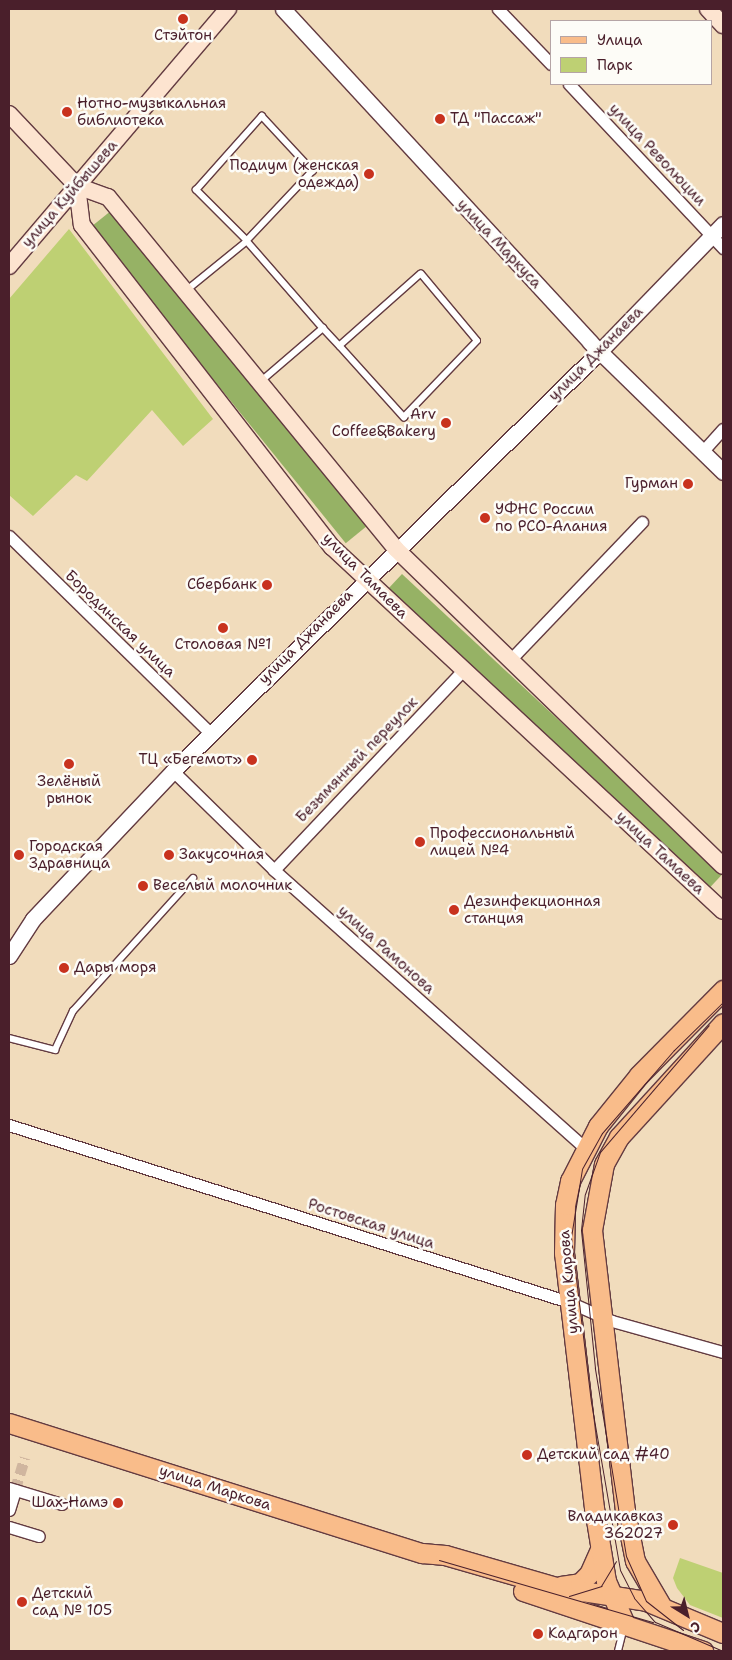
<!DOCTYPE html>
<html>
<head>
<meta charset="utf-8">
<style>
  body { margin:0 }
  #map { position:relative; width:732px; height:1660px; overflow:hidden; background:#f1dcbc; font-family:"Shantell Sans",sans-serif }
  div>[style] { position:absolute }
  .green>* { inset:0; background:#bed073 }
  .forest>* { inset:0; background:#96b265; transform-origin:0 0 }
  .minor-tunnel>* { height:11px; margin-top:-5.5px; transform-origin:0; background:repeating-linear-gradient(90deg,#d0b69f 0 11px,transparent 0 16.5px) }
  .roads { filter:drop-shadow(1px 0 #633b41) drop-shadow(-1px 0 #633b41) drop-shadow(0 1px #633b41) drop-shadow(0 -1px #633b41) }
  .service>* { height:5.5px; margin:-2.75px; padding:0 2.75px; transform-origin:2.75px; border-radius:2.75px; background:#fff }
  .minor>* { height:11px; margin:-5.5px; padding:0 5.5px; transform-origin:5.5px; border-radius:5.5px; background:#fff }
  .tertiary>* { height:15px; margin:-7.5px; padding:0 7.5px; transform-origin:7.5px; border-radius:7.5px; background:#fff }
  .secondary>* { height:16px; margin:-8px; padding:0 8px; transform-origin:8px; border-radius:8px; background:#fde4d0 }
  .primary>* { height:19px; margin:-9.5px; padding:0 9.5px; transform-origin:9.5px; border-radius:9.5px; background:#f9bc8a }
  .tram>* { height:1px; margin:-0.5px; padding:0 0.5px; transform-origin:0.5px; border-radius:0.5px; background:#4a1f2b }
  .dots>* { width:14px; height:14px; translate:-50% -50%; box-sizing:border-box; border:2px solid #fdfcf7; border-radius:50% }
  span { translate:-50% -50%; white-space:nowrap; text-align:center; line-height:1.15; -webkit-text-stroke:5px #fdfcf7; paint-order:stroke }
  .poi-label { font-size:15px; color:#4a1f2b }
  .left { translate:0 -50%; text-align:left }
  .right { translate:-100% -50%; text-align:right }
  .street-label { font-size:15px; color:#4a1f2b }
  .frame { position:absolute; inset:0; border:10px solid #4a1f2b; pointer-events:none }
  .legend { position:absolute; left:550px; top:20px; width:162px; height:65px; box-sizing:border-box; background:#fdfcf7; border:1px solid #b5a4a5; margin:0; padding:6px 9px; list-style:none; font-size:15px; color:#4a1f2b }
  .legend li { display:flex; align-items:center; gap:10px; height:25px }
  .legend b { width:25px; border:1px solid #b5a4a5 }
  .north { position:absolute; left:662px; top:1590px; width:50px; height:50px; -webkit-text-stroke:4px #fdfcf7; paint-order:stroke; rotate:144deg; font-size:14px; font-weight:700; line-height:20px; text-align:center; color:#4a1f2b }
  .north::after { content:''; display:block; margin:auto; width:18px; height:22px; background:#4a1f2b; clip-path:polygon(50% 0,100% 100%,50% 72%,0 100%) }
</style>
</head>
<body>
<div id="map">
  <div class="green">
    <i style="clip-path:polygon(69px 229px,213px 419px,183px 446px,152px 410px,87px 481px,76px 475px,33px 516px,9px 495px,9px 299px)"></i>
    <i style="clip-path:polygon(680px 1558px,723px 1573px,723px 1618px,690px 1605px,677px 1588px,673px 1578px)"></i>
  </div>
  <div class="forest">
    <i style="left:112px;top:210px;width:406px;height:28px;rotate:51deg"></i>
    <i style="left:402px;top:574px;width:439px;height:21px;rotate:43deg"></i>
  </div>
  <div class="minor-tunnel">
    <i style="left:15px;top:1490px;width:34px;rotate:-73deg"></i>
  </div>
  <div class="roads">
    <div class="service">
      <i style="left:187px;top:290px;width:77px;rotate:-39.2deg"></i>
      <i style="left:247px;top:241px;width:72px;rotate:-135deg"></i>
      <i style="left:196px;top:190px;width:99px;rotate:-48.3deg"></i>
      <i style="left:262px;top:116px;width:75px;rotate:47.2deg"></i>
      <i style="left:313px;top:171px;width:96px;rotate:133.3deg"></i>
      <i style="left:247px;top:241px;width:116px;rotate:48.9deg"></i>
      <i style="left:323px;top:328px;width:25px;rotate:47deg"></i>
      <i style="left:340px;top:346px;width:96px;rotate:48deg"></i>
      <i style="left:404px;top:417px;width:105px;rotate:-46.2deg"></i>
      <i style="left:477px;top:341px;width:87px;rotate:-129.9deg"></i>
      <i style="left:421px;top:274px;width:108px;rotate:138.4deg"></i>
      <i style="left:260px;top:382px;width:83px;rotate:-40.6deg"></i>
      <i style="left:9px;top:1038px;width:48px;rotate:14.6deg"></i>
      <i style="left:55px;top:1050px;width:43px;rotate:-65.2deg"></i>
      <i style="left:73px;top:1011px;width:179px;rotate:-47.9deg"></i>
      <i style="left:618px;top:1651px;width:25px;rotate:-76deg"></i>
    </div>
    <div class="minor">
      <i style="left:498px;top:9px;width:76px;rotate:46.1deg"></i>
      <i style="left:569px;top:84px;width:225px;rotate:46.8deg"></i>
      <i style="left:702px;top:452px;width:31px;rotate:-48deg"></i>
      <i style="left:9px;top:536px;width:281px;rotate:44.4deg"></i>
      <i style="left:510px;top:660px;width:191px;rotate:-46.3deg"></i>
      <i style="left:173px;top:771px;width:141px;rotate:44.4deg"></i>
      <i style="left:274px;top:870px;width:416px;rotate:41.8deg"></i>
      <i style="left:274px;top:870px;width:275px;rotate:-46.6deg"></i>
      <i style="left:9px;top:1125px;width:587px;rotate:17.54deg"></i>
      <i style="left:569px;top:1302px;width:47px;rotate:23.8deg"></i>
      <i style="left:612px;top:1321px;width:115px;rotate:15.6deg"></i>
      <i style="left:9px;top:1488px;width:55px;rotate:16.8deg"></i>
      <i style="left:9px;top:1510px;width:21px;rotate:-73deg"></i>
      <i style="left:9px;top:1527px;width:31px;rotate:17deg"></i>
    </div>
    <div class="tertiary">
      <i style="left:283px;top:9px;width:453px;rotate:47.3deg"></i>
      <i style="left:590px;top:342px;width:186px;rotate:44.3deg"></i>
      <i style="left:9px;top:956px;width:44px;rotate:-57deg"></i>
      <i style="left:33px;top:919px;width:204px;rotate:-46.6deg"></i>
      <i style="left:173px;top:771px;width:598px;rotate:-44.53deg"></i>
      <i style="left:599px;top:352px;width:178px;rotate:-45.9deg"></i>
    </div>
    <div class="secondary">
      <i style="left:708px;top:9px;width:22px;rotate:47deg"></i>
      <i style="left:9px;top:114px;width:99px;rotate:46.6deg"></i>
      <i style="left:77px;top:186px;width:33px;rotate:20deg"></i>
      <i style="left:108px;top:197px;width:455px;rotate:50.7deg"></i>
      <i style="left:396px;top:549px;width:455px;rotate:44.1deg"></i>
      <i style="left:77px;top:186px;width:39px;rotate:83deg"></i>
      <i style="left:82px;top:225px;width:408px;rotate:52.2deg"></i>
      <i style="left:332px;top:547px;width:534px;rotate:42.95deg"></i>
      <i style="left:9px;top:266px;width:338px;rotate:-49.6deg"></i>
    </div>
    <div class="primary">
      <i style="left:9px;top:1423px;width:433px;rotate:17.5deg"></i>
      <i style="left:422px;top:1553px;width:23px;rotate:5deg"></i>
      <i style="left:445px;top:1555px;width:116px;rotate:16.1deg"></i>
      <i style="left:556px;top:1587px;width:91px;rotate:8.8deg"></i>
      <i style="left:646px;top:1601px;width:83px;rotate:22.6deg"></i>
      <i style="left:561px;top:1586px;width:19px;rotate:-9deg"></i>
      <i style="left:580px;top:1583px;width:13px;rotate:-45deg"></i>
      <i style="left:589px;top:1574px;width:27px;rotate:-66deg"></i>
      <i style="left:523px;top:1591px;width:190px;rotate:18.4deg"></i>
      <i style="left:662px;top:1607px;width:53px;rotate:-120.4deg"></i>
      <i style="left:635px;top:1561px;width:51px;rotate:-101.3deg"></i>
      <i style="left:625px;top:1511px;width:283px;rotate:-96.7deg"></i>
      <i style="left:592px;top:1230px;width:67px;rotate:-79.7deg"></i>
      <i style="left:604px;top:1164px;width:31px;rotate:-61deg"></i>
      <i style="left:619px;top:1137px;width:154px;rotate:-47.6deg"></i>
      <i style="left:625px;top:1624px;width:47px;rotate:-113.8deg"></i>
      <i style="left:606px;top:1581px;width:74px;rotate:-99.3deg"></i>
      <i style="left:594px;top:1508px;width:257px;rotate:-96.7deg"></i>
      <i style="left:564px;top:1253px;width:48px;rotate:-88.8deg"></i>
      <i style="left:565px;top:1205px;width:25px;rotate:-78deg"></i>
      <i style="left:570px;top:1181px;width:62px;rotate:-63deg"></i>
      <i style="left:598px;top:1126px;width:65px;rotate:-51.2deg"></i>
      <i style="left:639px;top:1075px;width:120px;rotate:-45.3deg"></i>
    </div>
  </div>
  <div class="tram">
    <i style="left:723px;top:1002px;width:69px;rotate:135.6deg"></i>
    <i style="left:674px;top:1050px;width:110px;rotate:130.9deg"></i>
    <i style="left:602px;top:1133px;width:41px;rotate:119.1deg"></i>
    <i style="left:582px;top:1169px;width:69px;rotate:99.2deg"></i>
    <i style="left:571px;top:1237px;width:166px;rotate:83.1deg"></i>
    <i style="left:591px;top:1402px;width:170px;rotate:80.2deg"></i>
    <i style="left:620px;top:1570px;width:31px;rotate:63deg"></i>
    <i style="left:634px;top:1598px;width:32px;rotate:49deg"></i>
    <i style="left:655px;top:1622px;width:74px;rotate:23.1deg"></i>
    <i style="left:439px;top:1560px;width:223px;rotate:16.2deg"></i>
    <i style="left:569px;top:1596px;width:34px;rotate:-17deg"></i>
    <i style="left:601px;top:1586px;width:29px;rotate:-59deg"></i>
    <i style="left:683px;top:1630px;width:47px;rotate:-141.9deg"></i>
    <i style="left:646px;top:1601px;width:49px;rotate:-114deg"></i>
    <i style="left:626px;top:1556px;width:191px;rotate:-99.4deg"></i>
    <i style="left:595px;top:1368px;width:139px;rotate:-95.8deg"></i>
    <i style="left:581px;top:1230px;width:36px;rotate:-84deg"></i>
    <i style="left:585px;top:1194px;width:45px;rotate:-70.3deg"></i>
    <i style="left:600px;top:1152px;width:167px;rotate:-49.4deg"></i>
  </div>
  <div class="dots">
    <i style="left:183px;top:19px;background:#c8321e"></i>
    <i style="left:67px;top:112px;background:#c8321e"></i>
    <i style="left:440px;top:119px;background:#c8321e"></i>
    <i style="left:369px;top:174px;background:#c8321e"></i>
    <i style="left:446px;top:423px;background:#c8321e"></i>
    <i style="left:688px;top:484px;background:#c8321e"></i>
    <i style="left:485px;top:518px;background:#c8321e"></i>
    <i style="left:267px;top:585px;background:#c8321e"></i>
    <i style="left:223px;top:628px;background:#c8321e"></i>
    <i style="left:252px;top:760px;background:#c8321e"></i>
    <i style="left:69px;top:764px;background:#c8321e"></i>
    <i style="left:420px;top:842px;background:#c8321e"></i>
    <i style="left:19px;top:855px;background:#c8321e"></i>
    <i style="left:169px;top:855px;background:#c8321e"></i>
    <i style="left:143px;top:886px;background:#c8321e"></i>
    <i style="left:454px;top:910px;background:#c8321e"></i>
    <i style="left:64px;top:968px;background:#c8321e"></i>
    <i style="left:527px;top:1455px;background:#c8321e"></i>
    <i style="left:118px;top:1503px;background:#c8321e"></i>
    <i style="left:673px;top:1525px;background:#c8321e"></i>
    <i style="left:22px;top:1602px;background:#c8321e"></i>
    <i style="left:538px;top:1634px;background:#c8321e"></i>
  </div>
  <div class="poi-label">
    <span style="left:183px;top:36px">Стэйтон</span>
    <span class="left" style="left:77px;top:112px">Нотно-музыкальная<br>библиотека</span>
    <span class="left" style="left:450px;top:119px">ТД "Пассаж"</span>
    <span class="right" style="left:359px;top:174px">Подиум (женская<br>одежда)</span>
    <span class="right" style="left:436px;top:423px">Arv<br>Coffee&amp;Bakery</span>
    <span class="right" style="left:678px;top:484px">Гурман</span>
    <span class="left" style="left:495px;top:518px">УФНС России<br>по РСО-Алания</span>
    <span class="right" style="left:257px;top:585px">Сбербанк</span>
    <span style="left:223px;top:645px">Столовая №1</span>
    <span class="right" style="left:242px;top:760px">ТЦ «Бегемот»</span>
    <span style="left:69px;top:790px">Зелёный<br>рынок</span>
    <span class="left" style="left:430px;top:842px">Профессиональный<br>лицей №4</span>
    <span class="left" style="left:29px;top:855px">Городская<br>Здравница</span>
    <span class="left" style="left:179px;top:855px">Закусочная</span>
    <span class="left" style="left:153px;top:886px">Веселый молочник</span>
    <span class="left" style="left:464px;top:910px">Дезинфекционная<br>станция</span>
    <span class="left" style="left:74px;top:968px">Дары моря</span>
    <span class="left" style="left:537px;top:1455px">Детский сад #40</span>
    <span class="right" style="left:108px;top:1503px">Шах-Намэ</span>
    <span class="right" style="left:663px;top:1525px">Владикавказ<br>362027</span>
    <span class="left" style="left:32px;top:1602px">Детский<br>сад № 105</span>
    <span class="left" style="left:548px;top:1634px">Кадгарон</span>
  </div>
  <div class="street-label">
    <span style="left:657px;top:155px;rotate:47deg">улица Революции</span>
    <span style="left:70px;top:194px;rotate:-49deg">улица Куйбышева</span>
    <span style="left:499px;top:244px;rotate:47deg">улица Маркуса</span>
    <span style="left:596px;top:354px;rotate:-45deg">улица Джанаева</span>
    <span style="left:365px;top:576px;rotate:45deg">улица Тамаева</span>
    <span style="left:120px;top:624px;rotate:44deg">Бородинская улица</span>
    <span style="left:306px;top:637px;rotate:-45deg">улица Джанаева</span>
    <span style="left:357px;top:760px;rotate:-46deg">Безымянный переулок</span>
    <span style="left:660px;top:853px;rotate:43deg">улица Тамаева</span>
    <span style="left:386px;top:950px;rotate:42deg">улица Рамонова</span>
    <span style="left:371px;top:1224px;rotate:18deg">Ростовская улица</span>
    <span style="left:569px;top:1282px;rotate:-95deg">улица Кирова</span>
    <span style="left:215px;top:1488px;rotate:18deg">улица Маркова</span>
  </div>
  <div class="frame"></div>
  <ul class="legend">
  <li><b style="height:6px;background:#f9bc8a"></b>Улица</li>
  <li><b style="height:14px;background:#bed073"></b>Парк</li>
  </ul>
  <div class="north">С</div>
</div>
</body>
</html>
